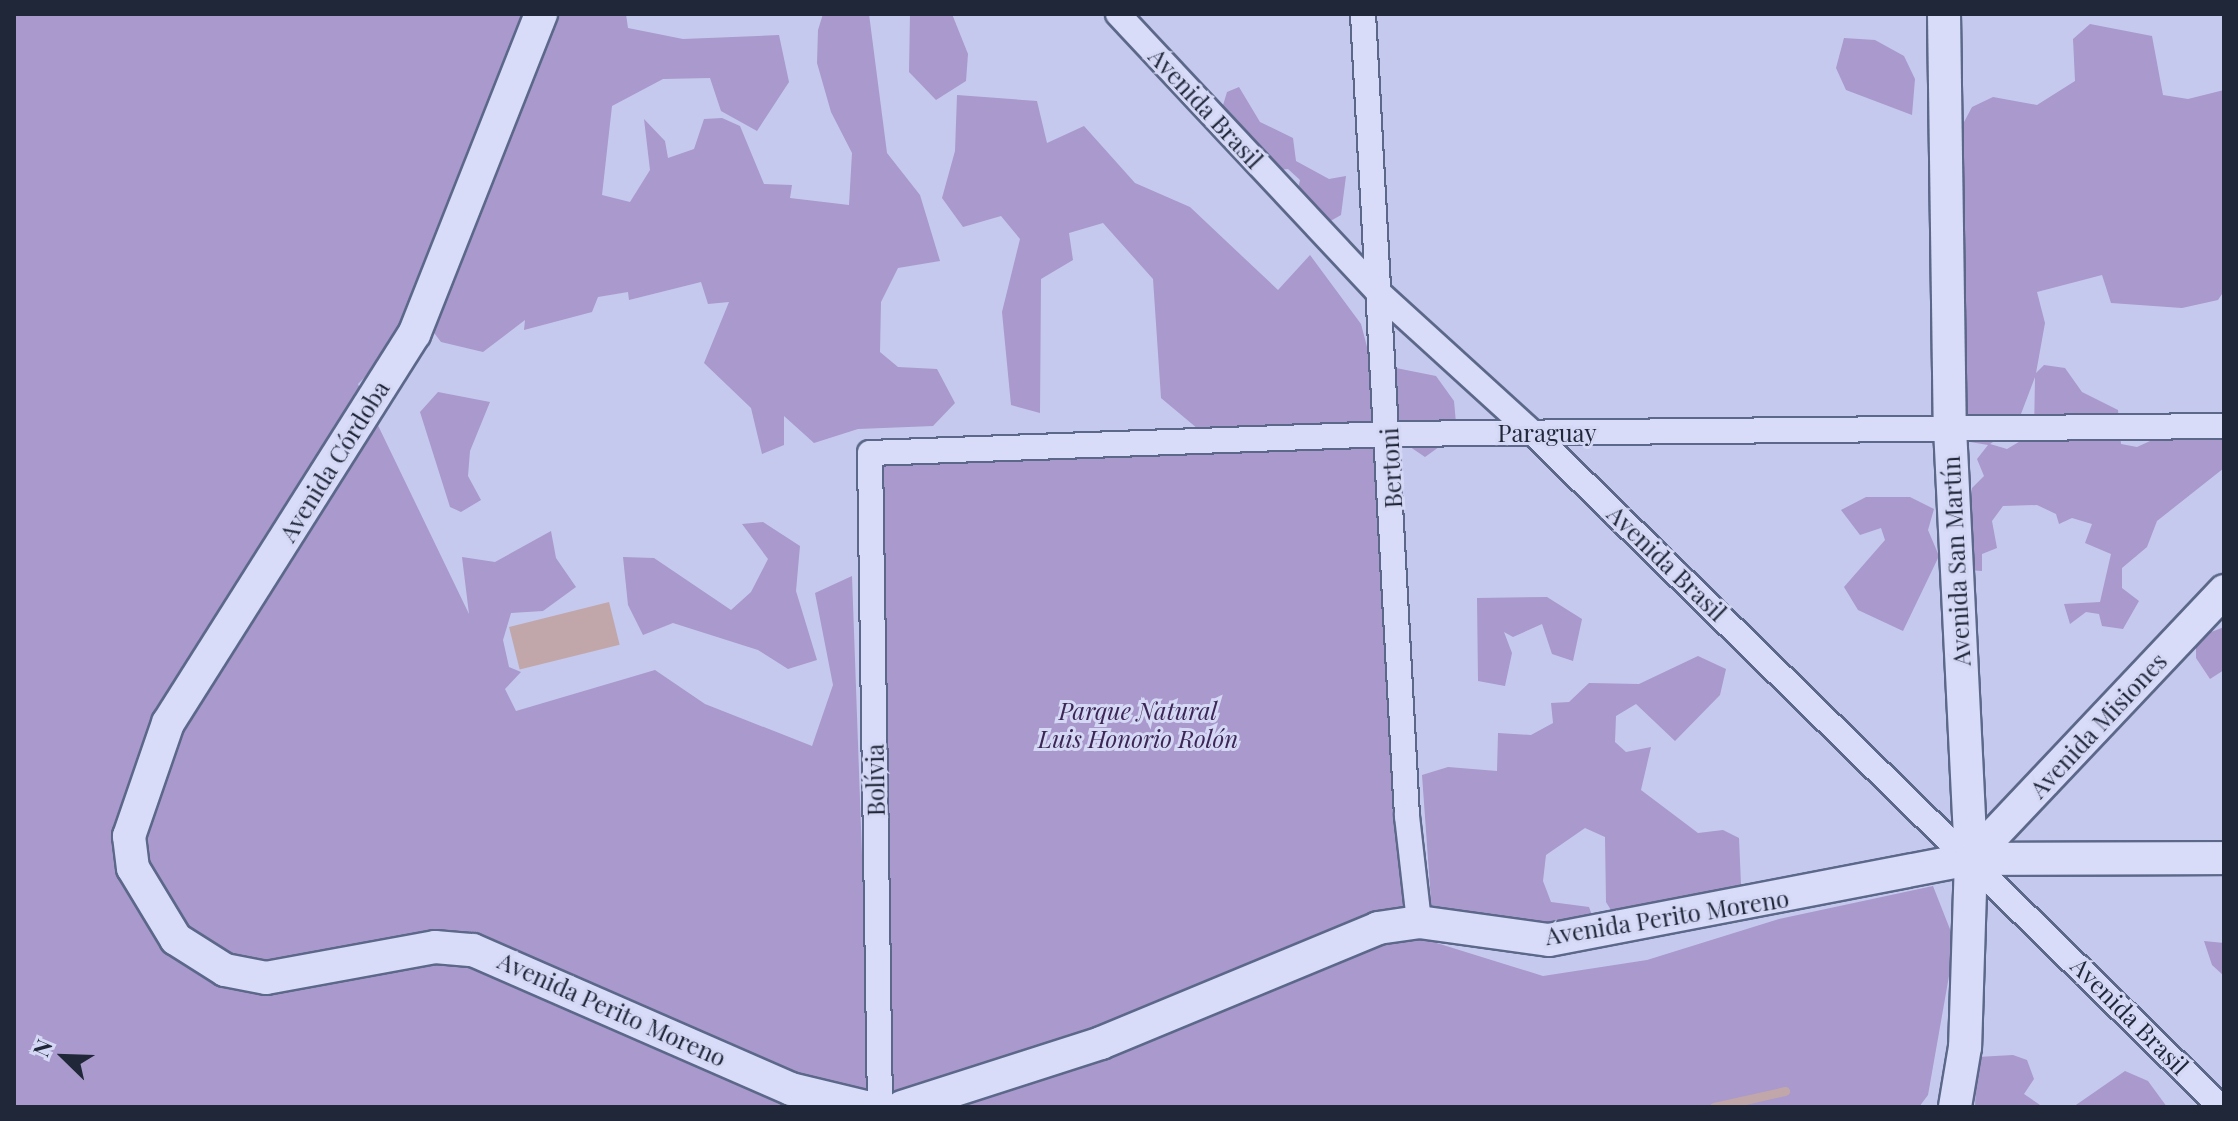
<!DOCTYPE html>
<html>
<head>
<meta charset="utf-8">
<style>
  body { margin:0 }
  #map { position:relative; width:2238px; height:1121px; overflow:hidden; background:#c5c9ee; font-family:"Playfair Display",serif }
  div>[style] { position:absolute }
  .green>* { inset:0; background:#a999cc }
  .water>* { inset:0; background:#c1a7a9; transform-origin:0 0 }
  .stream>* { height:9px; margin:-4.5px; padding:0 4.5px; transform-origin:4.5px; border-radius:4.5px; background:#c1a7a9 }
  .roads { filter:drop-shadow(2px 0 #5b6889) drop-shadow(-2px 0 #5b6889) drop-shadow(0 2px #5b6889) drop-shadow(0 -2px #5b6889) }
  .minor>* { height:24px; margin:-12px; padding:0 12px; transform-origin:12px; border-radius:12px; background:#d8dcf8 }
  .secondary>* { height:32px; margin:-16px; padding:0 16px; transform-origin:16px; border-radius:16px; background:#d8dcf8 }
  span { translate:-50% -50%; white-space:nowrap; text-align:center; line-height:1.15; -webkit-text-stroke:6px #d5d8f5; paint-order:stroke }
  .street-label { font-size:24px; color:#1f2739 }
  .park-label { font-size:24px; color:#3b2655; font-style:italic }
  .frame { position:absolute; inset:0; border:16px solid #1f2739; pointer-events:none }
  .north { position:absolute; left:24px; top:1017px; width:80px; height:80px; -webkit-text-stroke:6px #d5d8f5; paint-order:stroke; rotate:293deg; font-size:22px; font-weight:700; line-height:32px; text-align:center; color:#1f2739 }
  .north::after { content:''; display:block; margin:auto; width:28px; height:36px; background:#1f2739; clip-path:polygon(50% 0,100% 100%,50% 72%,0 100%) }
</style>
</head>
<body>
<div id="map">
  <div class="green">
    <i style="clip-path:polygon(14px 14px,626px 14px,628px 28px,683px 39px,779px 35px,789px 82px,757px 131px,721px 111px,710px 78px,663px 79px,612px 106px,602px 195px,630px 202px,650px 170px,644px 119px,665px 141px,668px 158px,694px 149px,704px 119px,722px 118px,740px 126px,764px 184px,792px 185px,790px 198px,849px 205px,852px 153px,831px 112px,817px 63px,818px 30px,823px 14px,869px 14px,887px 153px,920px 195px,940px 261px,898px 268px,881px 302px,880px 352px,898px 367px,937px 369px,955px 403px,933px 426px,858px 429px,814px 443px,784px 416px,784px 445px,762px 454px,751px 408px,704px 363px,729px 302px,708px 304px,701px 282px,629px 300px,628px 292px,598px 297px,592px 312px,524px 330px,525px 320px,483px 352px,441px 342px,432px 330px,444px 298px,358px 384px,469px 614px,462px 557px,495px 562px,551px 531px,556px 558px,576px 587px,543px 611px,511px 613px,503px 640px,509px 667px,521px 672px,505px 689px,516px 711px,655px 670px,705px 704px,812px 746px,833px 685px,815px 593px,852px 576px,871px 1107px,14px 1107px)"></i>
    <i style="clip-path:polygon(910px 14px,952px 14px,968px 54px,966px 81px,936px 100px,909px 72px)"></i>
    <i style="clip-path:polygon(evenodd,2090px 24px,2152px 36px,2163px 95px,2188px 99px,2224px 90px,2224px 291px,2218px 300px,2182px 308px,2111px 303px,2102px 275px,2037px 292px,2045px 323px,2036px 373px,2044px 365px,2065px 368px,2082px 392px,2118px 410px,2121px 444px,2137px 447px,2183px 426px,2224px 431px,2224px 468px,2157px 521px,2147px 547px,2122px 568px,2122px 588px,2139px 601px,2123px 629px,2102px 626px,2099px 614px,2086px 612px,2070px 624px,2064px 604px,2100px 602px,2111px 554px,2085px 543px,2092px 524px,2072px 518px,2059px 524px,2056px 514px,2037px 505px,2003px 506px,1992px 521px,1997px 548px,1982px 554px,1982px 571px,1967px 570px,1972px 488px,1984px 476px,1977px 459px,1988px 445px,1964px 441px,1946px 156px,1972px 107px,1993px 97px,2037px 105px,2075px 81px,2073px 39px,2090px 24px,2035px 377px,2034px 433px,2007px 449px,1990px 444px,2016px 427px,2035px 377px)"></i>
    <i style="clip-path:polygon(1844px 38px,1875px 40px,1904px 56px,1915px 79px,1912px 115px,1846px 90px,1836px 68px)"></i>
    <i style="clip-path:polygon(1239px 87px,1260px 122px,1293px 138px,1296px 161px,1329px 179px,1346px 176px,1341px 215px,1327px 223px,1315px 215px,1297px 194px,1300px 180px,1288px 169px,1272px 171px,1267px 155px,1220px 115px,1227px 92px)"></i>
    <i style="clip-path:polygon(957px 95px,1037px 101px,1047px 143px,1084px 126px,1135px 183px,1190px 207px,1278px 290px,1310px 255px,1361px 324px,1388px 427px,1396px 368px,1436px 376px,1454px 401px,1457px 434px,1425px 457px,1391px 434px,1419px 922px,880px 1107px,870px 453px,1210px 439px,1161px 398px,1153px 279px,1103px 223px,1069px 233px,1073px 260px,1041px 279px,1040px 413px,1011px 405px,1002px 312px,1020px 239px,1001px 216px,963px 227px,942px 198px,955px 151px)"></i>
    <i style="clip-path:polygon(438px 392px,490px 402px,470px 451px,468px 476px,481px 500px,461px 512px,450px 507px,420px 412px)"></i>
    <i style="clip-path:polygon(1866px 497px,1910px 497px,1934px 509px,1928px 530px,1939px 556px,1903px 631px,1858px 610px,1844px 587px,1885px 540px,1881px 528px,1860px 535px,1841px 510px)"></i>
    <i style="clip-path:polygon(763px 522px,800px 546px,796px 591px,817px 660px,788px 669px,758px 650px,673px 623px,643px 635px,628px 605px,623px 557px,654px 558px,731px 610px,751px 592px,768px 559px,742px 524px)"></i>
    <i style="clip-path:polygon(1547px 597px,1582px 619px,1573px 661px,1552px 654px,1542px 624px,1513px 637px,1504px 632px,1512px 653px,1505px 686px,1478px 681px,1477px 598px)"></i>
    <i style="clip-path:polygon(2224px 627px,2224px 670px,2210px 679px,2196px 658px,2196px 638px)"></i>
    <i style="clip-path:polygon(1698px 656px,1726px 669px,1720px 695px,1675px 741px,1636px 704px,1616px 716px,1615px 742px,1626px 752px,1651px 747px,1641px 790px,1698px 833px,1723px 830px,1739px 838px,1742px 908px,1617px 920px,1606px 902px,1605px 837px,1585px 828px,1546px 855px,1543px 881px,1551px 902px,1589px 907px,1598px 932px,1432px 915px,1422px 775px,1448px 767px,1497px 771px,1498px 733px,1531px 735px,1553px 723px,1551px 703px,1569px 702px,1589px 683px,1639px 684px)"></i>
    <i style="clip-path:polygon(1933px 886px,1955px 942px,1928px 1095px,1919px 1107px,955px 1107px,1387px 936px,1427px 940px,1543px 976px,1647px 960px,1779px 919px)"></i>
    <i style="clip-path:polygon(2204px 941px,2224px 943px,2224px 976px,2212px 965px)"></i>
    <i style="clip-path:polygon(2013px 1055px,2027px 1060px,2034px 1079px,2024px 1094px,2043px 1107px,1975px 1107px,1977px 1057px)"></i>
    <i style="clip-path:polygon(2125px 1071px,2148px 1081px,2167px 1107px,2073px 1107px)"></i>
  </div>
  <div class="water">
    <i style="left:609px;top:602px;width:44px;height:103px;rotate:76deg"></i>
  </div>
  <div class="stream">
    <i style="left:1714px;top:1107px;width:73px;rotate:-12.7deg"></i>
  </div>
  <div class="roads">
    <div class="minor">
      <i style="left:1118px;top:14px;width:381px;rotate:46.9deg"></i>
      <i style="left:1378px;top:292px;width:211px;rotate:42.3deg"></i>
      <i style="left:1534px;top:434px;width:962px;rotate:44.41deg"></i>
      <i style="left:1363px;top:14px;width:803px;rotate:86.86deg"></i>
      <i style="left:1407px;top:816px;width:107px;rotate:83.5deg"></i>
      <i style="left:880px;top:1107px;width:654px;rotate:-90.88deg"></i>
      <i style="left:870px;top:453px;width:520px;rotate:-2.09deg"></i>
      <i style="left:1390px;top:434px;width:834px;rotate:-0.55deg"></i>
    </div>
    <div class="secondary">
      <i style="left:541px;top:14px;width:344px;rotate:111.6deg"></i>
      <i style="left:414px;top:334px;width:460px;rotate:122.3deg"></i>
      <i style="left:168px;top:723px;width:120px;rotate:109deg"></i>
      <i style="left:129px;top:836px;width:32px;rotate:83deg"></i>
      <i style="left:133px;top:868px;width:83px;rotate:58.8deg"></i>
      <i style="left:176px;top:939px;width:58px;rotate:32.3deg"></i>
      <i style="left:225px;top:970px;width:42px;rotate:11deg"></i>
      <i style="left:266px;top:978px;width:172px;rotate:-10.4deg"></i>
      <i style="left:435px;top:947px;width:38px;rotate:5deg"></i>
      <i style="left:473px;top:950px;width:347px;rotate:23.6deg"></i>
      <i style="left:791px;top:1089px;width:77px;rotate:13.5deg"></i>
      <i style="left:1944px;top:14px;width:414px;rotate:89.2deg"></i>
      <i style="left:1950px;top:428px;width:432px;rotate:87.2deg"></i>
      <i style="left:1971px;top:859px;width:188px;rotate:91.8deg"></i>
      <i style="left:1965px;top:1047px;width:61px;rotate:99.5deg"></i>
      <i style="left:1971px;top:859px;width:369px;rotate:-46.6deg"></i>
      <i style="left:902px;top:1107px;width:209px;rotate:-17.8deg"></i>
      <i style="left:1101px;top:1043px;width:300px;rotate:-22.5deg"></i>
      <i style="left:1378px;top:928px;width:41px;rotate:-8.3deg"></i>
      <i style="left:1419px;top:922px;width:131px;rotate:7.9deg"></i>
      <i style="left:1549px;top:940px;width:430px;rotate:-10.9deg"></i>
      <i style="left:1971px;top:859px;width:253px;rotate:-0.2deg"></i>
    </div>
  </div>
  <div class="street-label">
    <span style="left:1206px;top:108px;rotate:47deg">Avenida Brasil</span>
    <span style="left:1547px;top:433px">Paraguay</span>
    <span style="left:334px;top:461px;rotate:-58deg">Avenida Córdoba</span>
    <span style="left:1391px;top:468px;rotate:-93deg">Bertoni</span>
    <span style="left:1956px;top:561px;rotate:-93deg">Avenida San Martín</span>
    <span style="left:1667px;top:563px;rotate:44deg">Avenida Brasil</span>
    <span style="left:2098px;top:725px;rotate:-47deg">Avenida Misiones</span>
    <span style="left:875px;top:780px;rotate:-91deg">Bolívia</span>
    <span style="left:1667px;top:917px;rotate:-9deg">Avenida Perito Moreno</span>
    <span style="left:612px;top:1009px;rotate:24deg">Avenida Perito Moreno</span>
    <span style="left:2130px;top:1016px;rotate:45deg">Avenida Brasil</span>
  </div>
  <div class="park-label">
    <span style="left:1138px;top:725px">Parque Natural<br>Luis Honorio Rolón</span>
  </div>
  <div class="frame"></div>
  <div class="north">N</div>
</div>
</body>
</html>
